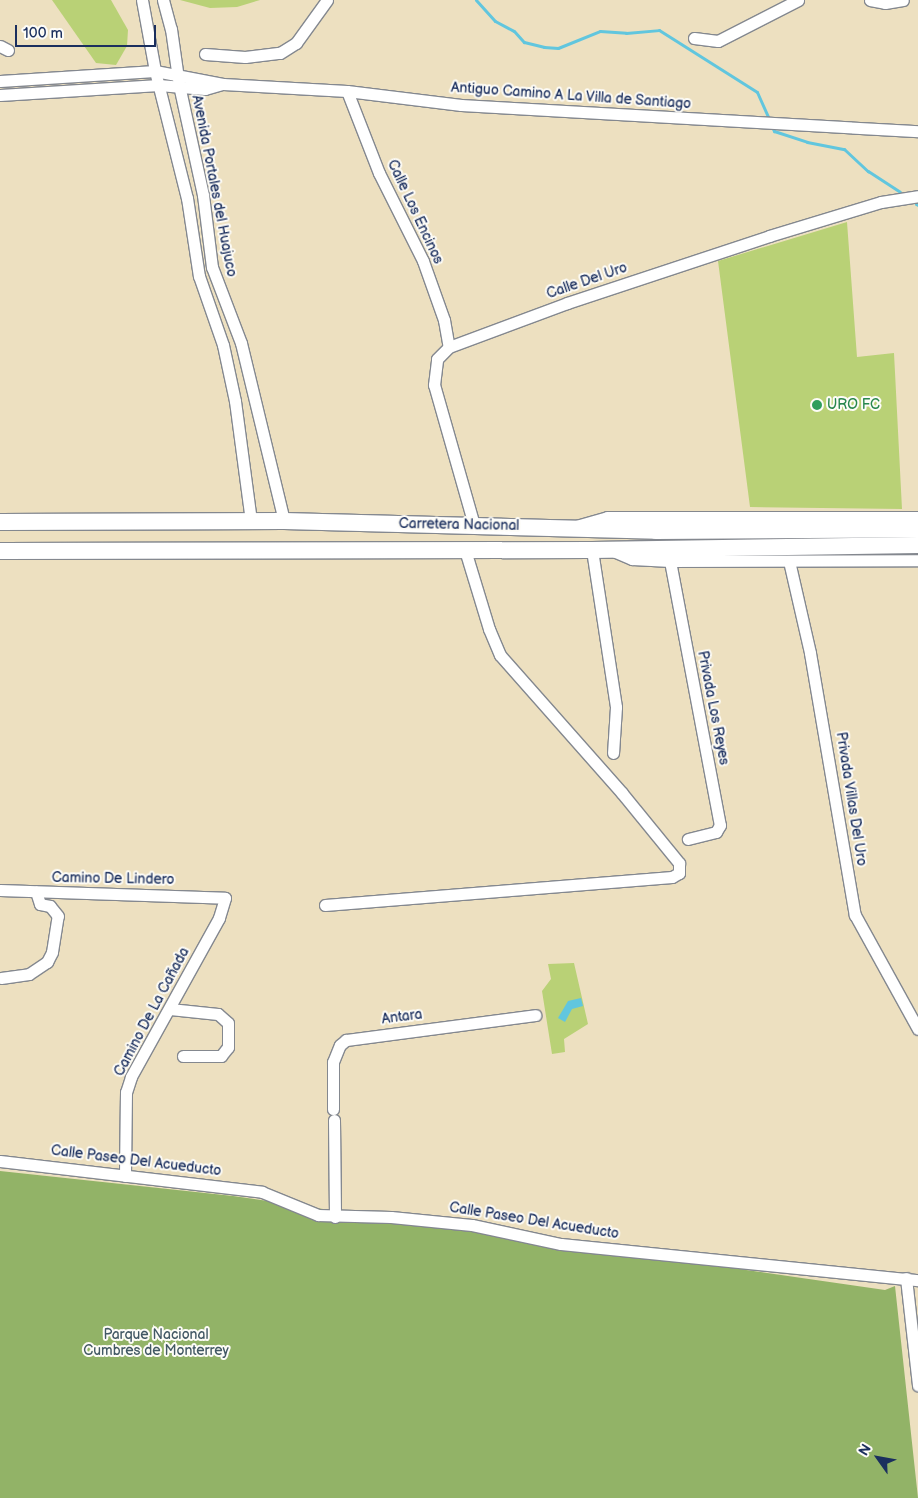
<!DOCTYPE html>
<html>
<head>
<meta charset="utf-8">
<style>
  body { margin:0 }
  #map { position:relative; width:918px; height:1498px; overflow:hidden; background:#ede0c0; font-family:"Balsamiq Sans",sans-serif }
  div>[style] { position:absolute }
  .green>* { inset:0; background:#b9d176 }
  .forest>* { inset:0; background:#92b367 }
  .water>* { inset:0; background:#61c6de }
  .stream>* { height:3px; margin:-1.5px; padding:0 1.5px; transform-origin:1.5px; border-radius:1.5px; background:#61c6de }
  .roads { filter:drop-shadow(1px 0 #84888f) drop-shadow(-1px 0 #84888f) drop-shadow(0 1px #84888f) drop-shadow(0 -1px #84888f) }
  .minor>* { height:11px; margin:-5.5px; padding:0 5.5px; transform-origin:5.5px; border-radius:5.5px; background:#fff }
  .highway>* { height:16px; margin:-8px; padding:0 8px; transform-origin:8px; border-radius:8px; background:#fff }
  .dots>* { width:14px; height:14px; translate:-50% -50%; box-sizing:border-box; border:2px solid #fdfcf7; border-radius:50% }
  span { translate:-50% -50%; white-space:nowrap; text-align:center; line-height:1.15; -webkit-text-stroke:4px #fdfcf7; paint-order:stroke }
  .street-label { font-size:14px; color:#1b2f5e }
  .leisure-label { font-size:14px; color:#27864d }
  .left { translate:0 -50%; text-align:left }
  .park-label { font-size:14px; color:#425864 }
  .north { position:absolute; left:853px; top:1433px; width:50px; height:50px; -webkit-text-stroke:4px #fdfcf7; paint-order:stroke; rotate:302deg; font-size:14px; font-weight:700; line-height:20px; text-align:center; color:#1b2f5e }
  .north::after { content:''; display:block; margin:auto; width:18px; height:22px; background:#1b2f5e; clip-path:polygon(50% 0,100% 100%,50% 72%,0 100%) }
  .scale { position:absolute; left:15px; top:25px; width:141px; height:22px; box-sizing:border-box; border:2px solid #1b2f5e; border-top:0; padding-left:6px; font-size:15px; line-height:18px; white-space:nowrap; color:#1b2f5e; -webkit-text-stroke:4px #fdfcf7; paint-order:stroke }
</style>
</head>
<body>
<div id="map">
  <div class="green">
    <i style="clip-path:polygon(52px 0,111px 0,128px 30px,127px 46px,116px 65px,96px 63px)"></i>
    <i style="clip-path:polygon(180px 0,260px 0,237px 7px,210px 8px)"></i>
    <i style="clip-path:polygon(847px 222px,857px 357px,894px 353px,902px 509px,750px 507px,718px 261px)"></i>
    <i style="clip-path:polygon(574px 963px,588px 1024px,564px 1039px,565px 1052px,552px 1054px,542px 991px,551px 979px,548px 964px)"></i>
  </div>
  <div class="forest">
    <i style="clip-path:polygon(0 1171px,233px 1196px,885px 1290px,895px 1286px,918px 1498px,0 1498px)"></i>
  </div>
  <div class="water">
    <i style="clip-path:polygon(581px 998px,583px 1006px,572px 1009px,565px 1022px,558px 1018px,568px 1001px)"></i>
  </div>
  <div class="stream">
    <i style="left:476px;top:0;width:28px;rotate:48deg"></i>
    <i style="left:495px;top:21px;width:21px;rotate:28deg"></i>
    <i style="left:514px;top:31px;width:15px;rotate:48deg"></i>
    <i style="left:524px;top:42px;width:21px;rotate:14deg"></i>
    <i style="left:544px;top:47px;width:14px;rotate:4deg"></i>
    <i style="left:558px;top:48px;width:45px;rotate:-22deg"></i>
    <i style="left:600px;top:31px;width:26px;rotate:4deg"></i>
    <i style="left:626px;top:33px;width:33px;rotate:-5deg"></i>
    <i style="left:659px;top:30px;width:116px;rotate:32.3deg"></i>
    <i style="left:757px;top:92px;width:30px;rotate:66deg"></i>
    <i style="left:771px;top:125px;width:7px;rotate:63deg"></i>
    <i style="left:774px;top:131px;width:35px;rotate:18deg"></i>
    <i style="left:807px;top:142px;width:38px;rotate:11deg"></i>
    <i style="left:844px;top:149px;width:33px;rotate:43deg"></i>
    <i style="left:868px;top:171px;width:38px;rotate:33deg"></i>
    <i style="left:916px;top:204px;width:2px;rotate:27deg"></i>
  </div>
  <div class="roads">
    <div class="minor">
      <i style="left:142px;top:0;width:72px;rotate:79.6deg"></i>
      <i style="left:155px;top:71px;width:131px;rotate:75.9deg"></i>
      <i style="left:187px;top:198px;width:79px;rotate:81.3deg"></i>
      <i style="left:199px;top:276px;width:73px;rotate:70.8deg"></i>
      <i style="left:223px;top:345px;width:57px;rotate:77.9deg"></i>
      <i style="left:235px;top:401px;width:121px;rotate:82.4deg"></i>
      <i style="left:163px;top:0;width:30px;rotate:75deg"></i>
      <i style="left:171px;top:29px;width:57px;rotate:81.9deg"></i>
      <i style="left:179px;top:85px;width:113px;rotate:77.7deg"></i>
      <i style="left:203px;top:195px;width:73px;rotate:82.9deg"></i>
      <i style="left:212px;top:267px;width:81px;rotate:69.1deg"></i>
      <i style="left:241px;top:343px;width:183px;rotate:76.4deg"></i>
      <i style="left:870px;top:0;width:15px;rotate:11deg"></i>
      <i style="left:885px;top:3px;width:18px;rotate:-9deg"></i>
      <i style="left:694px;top:38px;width:24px;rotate:7deg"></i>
      <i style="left:718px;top:41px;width:90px;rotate:-27.1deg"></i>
      <i style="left:0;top:46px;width:9px;rotate:27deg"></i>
      <i style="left:205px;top:54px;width:40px;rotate:4.3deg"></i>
      <i style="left:245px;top:57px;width:35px;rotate:-7deg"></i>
      <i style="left:280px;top:53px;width:19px;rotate:-32deg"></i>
      <i style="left:296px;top:43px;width:53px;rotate:-54.2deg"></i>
      <i style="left:0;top:81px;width:155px;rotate:-3.7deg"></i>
      <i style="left:155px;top:71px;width:69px;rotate:10.8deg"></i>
      <i style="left:223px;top:84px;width:124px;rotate:3.2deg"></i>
      <i style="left:347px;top:91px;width:115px;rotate:7deg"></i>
      <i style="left:461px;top:105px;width:458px;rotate:3.3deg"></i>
      <i style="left:347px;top:91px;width:88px;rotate:68.7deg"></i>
      <i style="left:379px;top:173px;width:98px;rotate:63.4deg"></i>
      <i style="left:423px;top:261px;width:63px;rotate:70.4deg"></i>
      <i style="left:444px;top:320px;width:27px;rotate:80deg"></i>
      <i style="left:0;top:95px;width:159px;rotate:-3.6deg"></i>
      <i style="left:159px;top:85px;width:46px;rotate:5deg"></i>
      <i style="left:205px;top:89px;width:18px;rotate:-16deg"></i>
      <i style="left:474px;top:525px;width:146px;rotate:-105.9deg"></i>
      <i style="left:434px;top:385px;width:26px;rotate:-83deg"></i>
      <i style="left:437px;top:359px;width:17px;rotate:-45deg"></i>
      <i style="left:449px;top:347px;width:126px;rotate:-20.4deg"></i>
      <i style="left:567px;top:303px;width:213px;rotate:-18.3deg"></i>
      <i style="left:769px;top:236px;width:117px;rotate:-16.9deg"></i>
      <i style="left:881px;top:202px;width:37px;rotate:-9deg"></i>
      <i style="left:576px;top:526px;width:32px;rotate:-16deg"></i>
      <i style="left:607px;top:517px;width:311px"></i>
      <i style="left:592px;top:550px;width:159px;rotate:81.3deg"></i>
      <i style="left:616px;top:707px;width:46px;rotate:93.7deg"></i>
      <i style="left:613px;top:551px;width:21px;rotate:23deg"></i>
      <i style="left:632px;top:559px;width:38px;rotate:3deg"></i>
      <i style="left:670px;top:561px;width:248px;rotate:-0.2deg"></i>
      <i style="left:670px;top:561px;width:269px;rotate:79.3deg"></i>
      <i style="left:720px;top:825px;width:8px;rotate:120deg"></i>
      <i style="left:716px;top:832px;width:29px;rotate:166deg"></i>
      <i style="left:789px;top:561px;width:94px;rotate:77.1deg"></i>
      <i style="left:810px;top:653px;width:266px;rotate:80.3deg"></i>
      <i style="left:855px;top:915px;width:130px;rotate:61.1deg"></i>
      <i style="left:0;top:890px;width:225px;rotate:2deg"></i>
      <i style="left:225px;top:898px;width:21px;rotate:107deg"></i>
      <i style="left:219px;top:918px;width:182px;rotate:119deg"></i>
      <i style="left:131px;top:1077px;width:16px;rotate:108deg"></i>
      <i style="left:126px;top:1092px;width:84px;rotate:90.7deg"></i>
      <i style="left:325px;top:905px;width:348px;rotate:-4.6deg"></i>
      <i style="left:672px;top:877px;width:8px;rotate:-30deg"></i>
      <i style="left:679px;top:873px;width:10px;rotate:-90deg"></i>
      <i style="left:679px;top:863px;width:90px;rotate:-129.2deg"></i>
      <i style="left:622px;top:793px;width:184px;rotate:-131.5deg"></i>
      <i style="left:500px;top:655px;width:28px;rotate:-113deg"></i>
      <i style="left:489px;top:629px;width:83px;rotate:-106.9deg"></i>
      <i style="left:1px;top:978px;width:28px;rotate:-8deg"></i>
      <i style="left:29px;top:974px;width:22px;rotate:-34deg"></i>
      <i style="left:47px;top:962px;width:11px;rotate:-63deg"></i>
      <i style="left:52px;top:952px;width:36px;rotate:-81deg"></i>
      <i style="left:58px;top:916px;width:13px;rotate:-129deg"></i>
      <i style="left:50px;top:906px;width:10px;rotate:-169deg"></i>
      <i style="left:40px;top:904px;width:13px;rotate:-108deg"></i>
      <i style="left:170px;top:1009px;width:48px;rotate:5.9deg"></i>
      <i style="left:218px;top:1014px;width:13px;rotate:42deg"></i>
      <i style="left:228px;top:1023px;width:24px;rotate:90deg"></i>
      <i style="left:228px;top:1047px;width:11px;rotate:128deg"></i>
      <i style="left:221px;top:1056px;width:38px;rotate:180deg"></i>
      <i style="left:333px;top:1109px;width:47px;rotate:-90deg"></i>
      <i style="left:333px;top:1062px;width:18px;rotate:-68deg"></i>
      <i style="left:340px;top:1045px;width:8px;rotate:-40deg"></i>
      <i style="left:346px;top:1040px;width:191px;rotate:-7.5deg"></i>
      <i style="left:334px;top:1120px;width:97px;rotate:89.4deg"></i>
      <i style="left:0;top:1161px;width:264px;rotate:6.7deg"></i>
      <i style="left:262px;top:1192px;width:61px;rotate:22.3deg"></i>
      <i style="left:318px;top:1215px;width:73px;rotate:1.6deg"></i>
      <i style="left:391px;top:1217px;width:81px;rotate:5.6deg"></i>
      <i style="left:472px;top:1225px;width:91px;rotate:12.1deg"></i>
      <i style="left:561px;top:1244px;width:359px;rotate:5.8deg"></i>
      <i style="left:906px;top:1278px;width:108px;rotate:83.6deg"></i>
    </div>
    <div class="highway">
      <i style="left:0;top:522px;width:284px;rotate:-0.2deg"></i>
      <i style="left:284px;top:521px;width:372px;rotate:1.5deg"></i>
      <i style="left:656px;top:531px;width:262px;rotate:-0.4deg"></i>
      <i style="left:0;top:551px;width:592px;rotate:-0.1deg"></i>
      <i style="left:592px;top:550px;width:326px;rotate:-0.9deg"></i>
    </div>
  </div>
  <div class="dots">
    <i style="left:817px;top:405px;background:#2e9e5b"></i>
  </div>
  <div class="street-label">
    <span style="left:571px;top:96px;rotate:4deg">Antiguo Camino A La Villa de Santiago</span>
    <span style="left:214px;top:186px;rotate:79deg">Avenida Portales del Huajuco</span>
    <span style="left:415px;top:212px;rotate:65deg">Calle Los Encinos</span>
    <span style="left:587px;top:281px;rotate:-19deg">Calle Del Uro</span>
    <span style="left:459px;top:525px;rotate:1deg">Carretera Nacional</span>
    <span style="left:713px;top:708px;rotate:79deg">Privada Los Reyes</span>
    <span style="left:851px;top:799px;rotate:81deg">Privada Villas Del Uro</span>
    <span style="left:113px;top:879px;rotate:1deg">Camino De Lindero</span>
    <span style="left:152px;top:1012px;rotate:-62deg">Camino De La Cañada</span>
    <span style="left:402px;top:1017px;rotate:-7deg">Antara</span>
    <span style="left:136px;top:1161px;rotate:7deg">Calle Paseo Del Acueducto</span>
    <span style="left:534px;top:1221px;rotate:9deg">Calle Paseo Del Acueducto</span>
  </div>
  <div class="leisure-label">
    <span class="left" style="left:827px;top:405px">URO FC</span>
  </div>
  <div class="park-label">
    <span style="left:156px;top:1343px">Parque Nacional<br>Cumbres de Monterrey</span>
  </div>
  <div class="north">N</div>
  <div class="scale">100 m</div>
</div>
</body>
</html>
